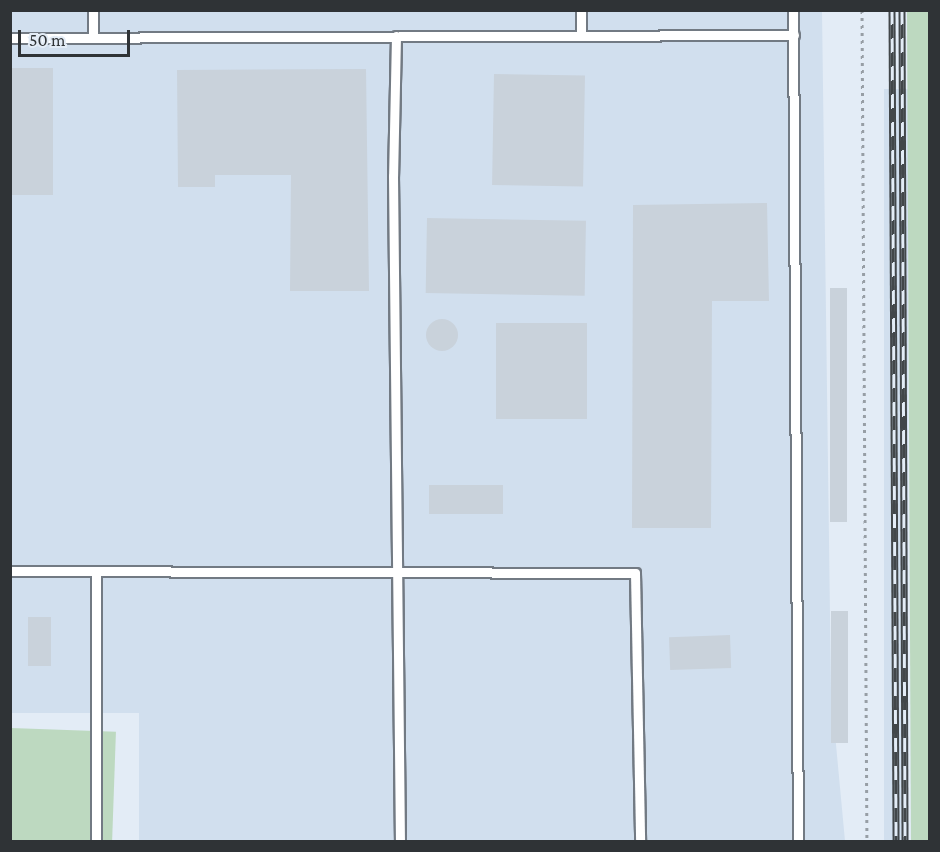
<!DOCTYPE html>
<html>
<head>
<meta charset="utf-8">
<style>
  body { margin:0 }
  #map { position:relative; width:940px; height:852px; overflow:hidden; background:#e3ecf6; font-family:"Crimson Pro",serif }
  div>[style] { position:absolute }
  .built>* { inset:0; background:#d1dfee; transform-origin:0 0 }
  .green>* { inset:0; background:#bdd9c0; transform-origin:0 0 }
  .building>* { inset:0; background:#c9d2db; transform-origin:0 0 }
  .round { border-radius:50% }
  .path>* { height:3px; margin-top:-1.5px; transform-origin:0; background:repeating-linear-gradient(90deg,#979ea5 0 3px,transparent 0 7.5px) }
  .roads { filter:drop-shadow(2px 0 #727a83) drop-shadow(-2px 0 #727a83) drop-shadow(0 2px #727a83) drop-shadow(0 -2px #727a83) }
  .lane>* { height:9px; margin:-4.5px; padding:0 4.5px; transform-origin:4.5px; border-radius:4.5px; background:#fff }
  .rail>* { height:7px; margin-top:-3.5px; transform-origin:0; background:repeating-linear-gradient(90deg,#e3ecf6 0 14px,#42474a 0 28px); box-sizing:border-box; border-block:2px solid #42474a }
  span { translate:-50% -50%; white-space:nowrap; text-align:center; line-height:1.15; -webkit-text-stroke:4.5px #e3ecf6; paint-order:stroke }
  .frame { position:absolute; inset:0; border:12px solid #2f3336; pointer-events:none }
  .scale { position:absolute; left:18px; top:30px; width:112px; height:27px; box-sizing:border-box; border:3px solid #2f3336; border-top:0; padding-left:8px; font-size:18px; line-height:21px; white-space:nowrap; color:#2f3336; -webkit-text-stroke:4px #e3ecf6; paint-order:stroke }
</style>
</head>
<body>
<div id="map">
  <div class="built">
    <i style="clip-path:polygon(11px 11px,822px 11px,831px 691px,845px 841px,139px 841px,139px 713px,11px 713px)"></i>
    <i style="left:884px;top:89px;width:24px;height:752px"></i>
  </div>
  <div class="green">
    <i style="clip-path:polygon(907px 11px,928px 11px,929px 842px,911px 841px)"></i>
    <i style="left:11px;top:728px;width:105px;height:114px;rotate:2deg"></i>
  </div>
  <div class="building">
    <i style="left:10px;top:68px;width:43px;height:127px"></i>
    <i style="clip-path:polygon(366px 69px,369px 291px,290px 291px,291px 175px,215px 175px,215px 187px,178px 187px,177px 70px)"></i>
    <i style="left:494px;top:74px;width:91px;height:111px;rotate:1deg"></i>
    <i style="clip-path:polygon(767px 203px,769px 301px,712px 301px,711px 528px,632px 528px,633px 205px)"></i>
    <i style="left:427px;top:218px;width:159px;height:75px;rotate:1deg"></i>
    <i style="left:830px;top:288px;width:17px;height:234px"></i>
    <i class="round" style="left:426px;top:319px;width:32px;height:32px"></i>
    <i style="left:496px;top:323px;width:91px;height:96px"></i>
    <i style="left:503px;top:485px;width:29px;height:74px;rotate:90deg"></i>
    <i style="left:831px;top:611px;width:17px;height:132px"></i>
    <i style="left:28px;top:617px;width:23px;height:49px"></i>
    <i style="left:730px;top:635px;width:33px;height:61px;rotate:88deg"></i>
  </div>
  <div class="path">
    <i style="left:862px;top:10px;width:832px;rotate:89.66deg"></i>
  </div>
  <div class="roads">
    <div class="lane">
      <i style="left:93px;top:10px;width:28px;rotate:90deg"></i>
      <i style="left:581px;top:10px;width:25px;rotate:90deg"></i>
      <i style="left:793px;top:10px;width:832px;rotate:89.66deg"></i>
      <i style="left:396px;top:36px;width:140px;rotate:91.2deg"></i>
      <i style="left:393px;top:176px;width:666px;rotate:89.4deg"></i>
      <i style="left:10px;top:38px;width:784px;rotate:-0.22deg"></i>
      <i style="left:10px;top:571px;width:625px;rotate:0.18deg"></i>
      <i style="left:635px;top:573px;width:269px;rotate:88.9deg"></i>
      <i style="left:96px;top:571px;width:271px;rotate:90deg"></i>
    </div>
  </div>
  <div class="rail">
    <i style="left:892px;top:10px;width:832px;rotate:89.72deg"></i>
    <i style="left:902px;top:10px;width:832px;rotate:89.79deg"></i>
  </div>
  <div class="frame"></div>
  <div class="scale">50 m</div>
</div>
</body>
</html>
